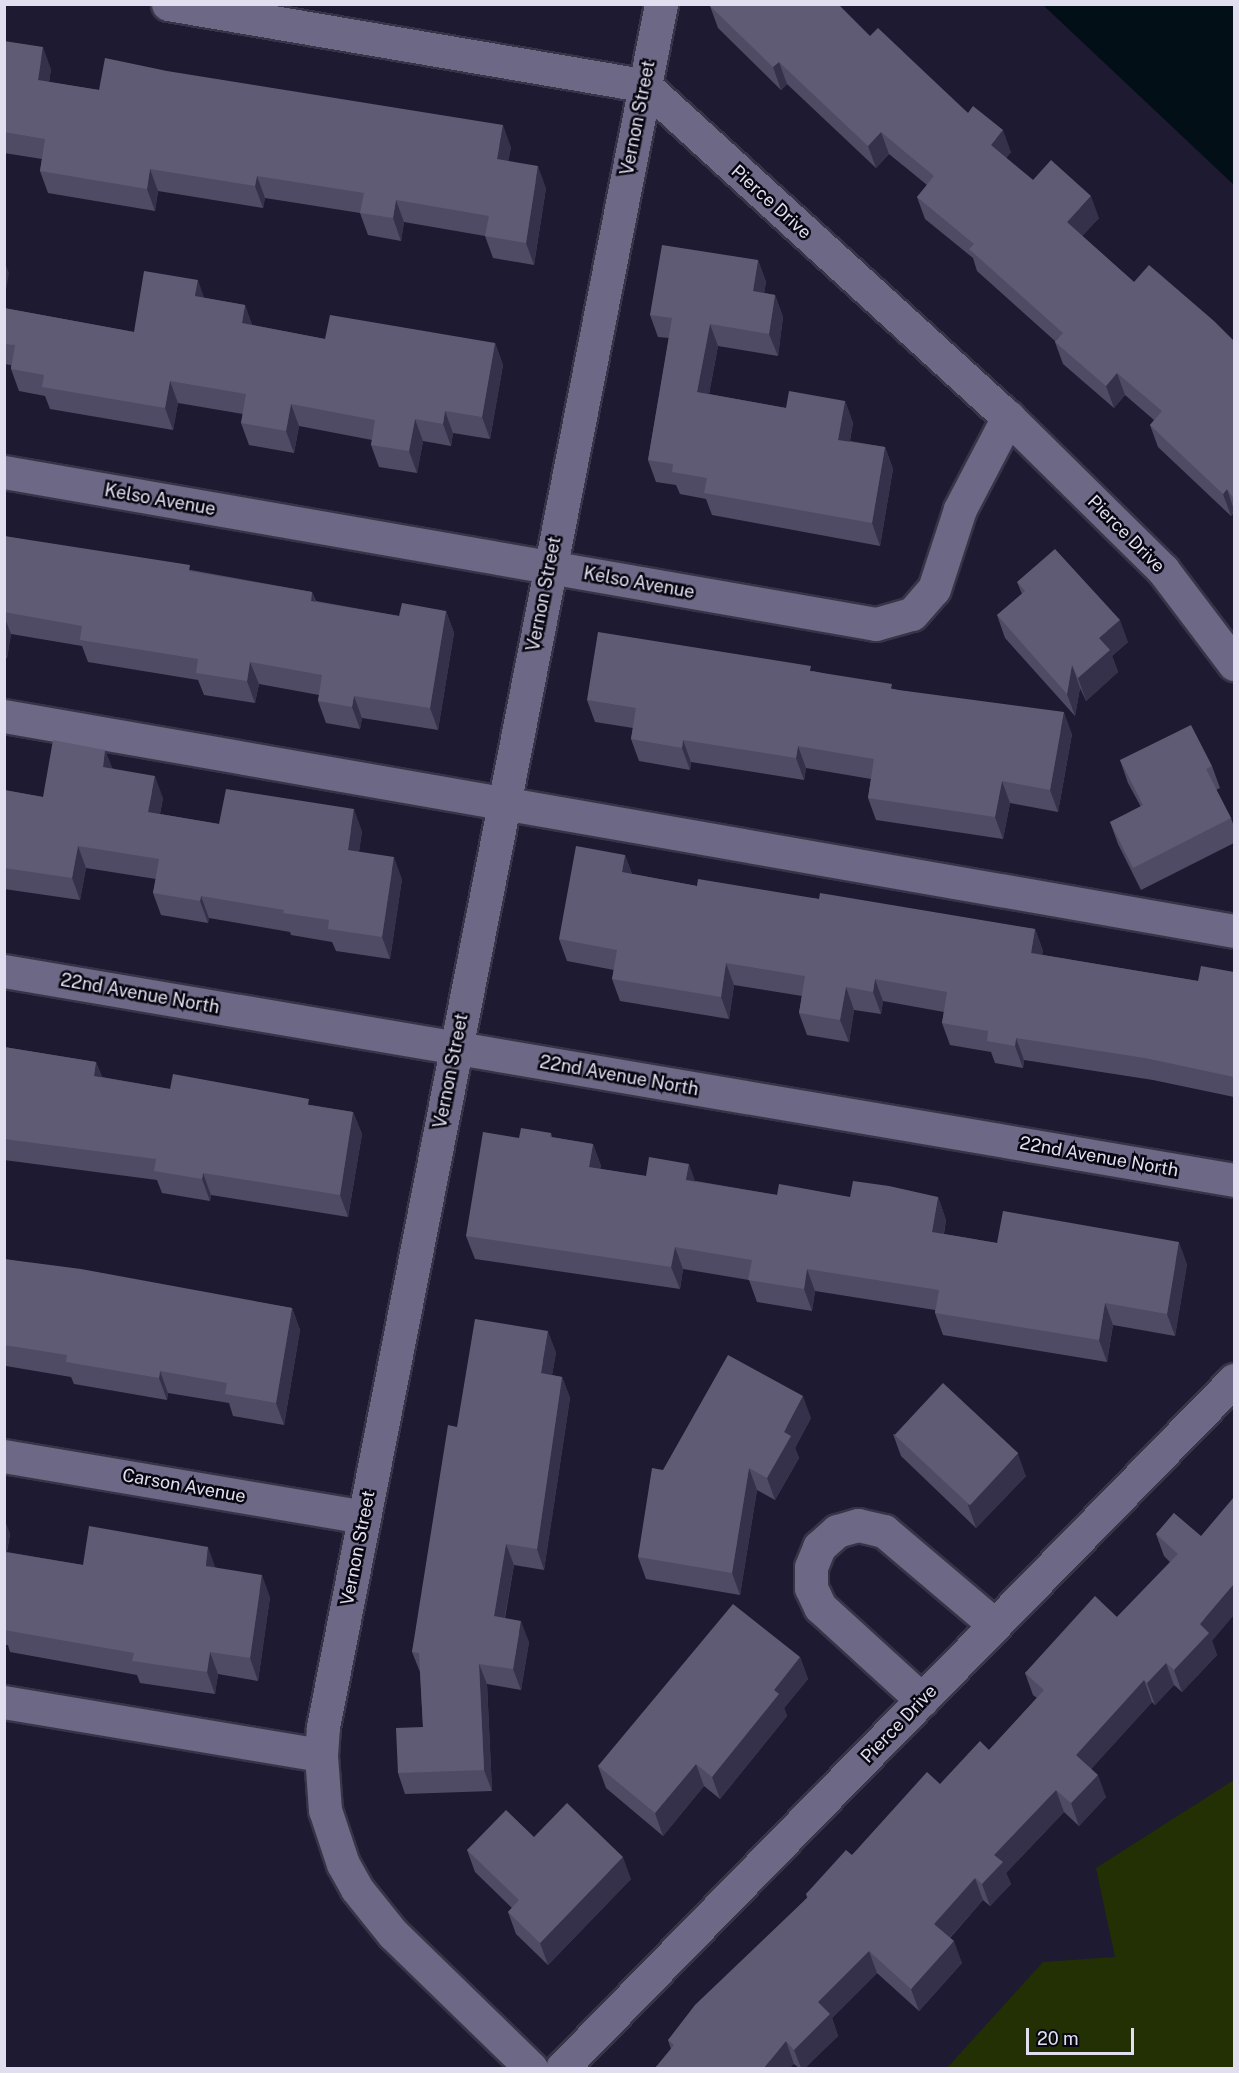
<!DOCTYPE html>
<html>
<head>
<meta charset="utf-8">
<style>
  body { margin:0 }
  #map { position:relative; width:1239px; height:2073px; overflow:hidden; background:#1e1a32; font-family:"Public Sans",sans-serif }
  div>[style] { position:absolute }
  .green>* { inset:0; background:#233004 }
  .water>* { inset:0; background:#030f16 }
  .roads { filter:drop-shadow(2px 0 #383448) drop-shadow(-2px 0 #383448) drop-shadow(0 2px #383448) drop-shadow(0 -2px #383448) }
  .minor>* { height:33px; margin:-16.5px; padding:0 16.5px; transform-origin:16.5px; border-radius:16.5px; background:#6c6885 }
  .wall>* { inset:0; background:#4f4b65 }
  .shaded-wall>* { inset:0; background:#35314b }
  .building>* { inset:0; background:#5f5b74; transform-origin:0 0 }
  span { translate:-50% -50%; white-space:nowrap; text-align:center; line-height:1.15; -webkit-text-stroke:5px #080711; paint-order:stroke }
  .street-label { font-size:18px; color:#e0deef }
  .frame { position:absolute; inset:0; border:6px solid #e0deef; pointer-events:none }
  .scale { position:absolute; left:1026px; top:2028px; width:108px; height:27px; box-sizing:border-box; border:3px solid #e0deef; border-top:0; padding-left:8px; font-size:18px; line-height:21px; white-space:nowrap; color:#e0deef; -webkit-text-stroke:4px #080711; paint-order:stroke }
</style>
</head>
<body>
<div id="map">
  <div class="green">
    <i style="clip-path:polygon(1234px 1780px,1234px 2068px,947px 2068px,1043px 1962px,1115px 1957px,1096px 1868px)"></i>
  </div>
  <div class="water">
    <i style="clip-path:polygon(1043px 5px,1234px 5px,1234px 185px)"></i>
  </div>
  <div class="roads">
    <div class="minor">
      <i style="left:168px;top:4px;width:483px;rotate:9.7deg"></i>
      <i style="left:644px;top:85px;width:493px;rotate:42.4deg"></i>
      <i style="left:1008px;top:417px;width:218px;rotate:44.6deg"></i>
      <i style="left:1163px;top:570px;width:118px;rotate:52.9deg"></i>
      <i style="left:4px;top:472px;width:885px;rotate:9.89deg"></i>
      <i style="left:876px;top:624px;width:37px;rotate:-16deg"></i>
      <i style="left:912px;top:614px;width:33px;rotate:-49deg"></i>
      <i style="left:934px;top:589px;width:84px;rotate:-72deg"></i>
      <i style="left:960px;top:509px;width:104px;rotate:-62.4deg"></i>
      <i style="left:4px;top:716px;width:1249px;rotate:9.91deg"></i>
      <i style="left:4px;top:971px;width:1248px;rotate:9.64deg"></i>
      <i style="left:4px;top:1456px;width:365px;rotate:9.6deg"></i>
      <i style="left:922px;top:1700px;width:138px;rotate:-137.6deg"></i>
      <i style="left:820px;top:1607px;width:21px;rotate:-115deg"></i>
      <i style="left:811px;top:1588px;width:21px;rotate:-90deg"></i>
      <i style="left:811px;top:1567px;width:22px;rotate:-68deg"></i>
      <i style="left:819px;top:1547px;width:24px;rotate:-42deg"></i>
      <i style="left:837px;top:1531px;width:22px;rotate:-16deg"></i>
      <i style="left:858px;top:1525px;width:27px;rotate:13deg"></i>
      <i style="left:884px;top:1531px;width:145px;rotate:40.3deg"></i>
      <i style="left:4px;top:1702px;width:321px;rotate:9.5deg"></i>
      <i style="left:531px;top:2068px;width:192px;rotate:-135.8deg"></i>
      <i style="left:393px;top:1934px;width:58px;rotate:-128.7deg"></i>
      <i style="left:357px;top:1889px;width:29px;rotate:-119deg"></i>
      <i style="left:343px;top:1864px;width:57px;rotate:-108.4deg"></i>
      <i style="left:325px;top:1810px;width:55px;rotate:-94.2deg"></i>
      <i style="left:321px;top:1755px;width:28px;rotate:-86deg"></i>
      <i style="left:323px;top:1727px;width:1756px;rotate:-78.9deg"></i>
      <i style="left:562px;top:2068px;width:962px;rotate:-45.67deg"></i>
    </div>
  </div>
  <div class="wall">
    <i style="clip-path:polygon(710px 6px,870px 36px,968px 113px,1011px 152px,1006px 158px,1033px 180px,1099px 218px,1082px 236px,1134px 282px,1234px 341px,1234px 512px,1231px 516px,1158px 447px,1150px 425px,1154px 420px,1125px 395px,1114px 408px,1063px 364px,1055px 342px,1055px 341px,977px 271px,973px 258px,925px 219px,917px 197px,927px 185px,889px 154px,876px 168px,787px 84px,781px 90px,718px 28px)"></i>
    <i style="clip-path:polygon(4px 41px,51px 69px,49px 82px,99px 90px,511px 147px,508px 161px,546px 188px,534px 265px,493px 258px,485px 236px,404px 222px,401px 241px,368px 235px,360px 213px,265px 198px,263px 208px,158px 191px,155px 211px,48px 193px,40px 171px,42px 159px,4px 153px)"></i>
    <i style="clip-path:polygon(758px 260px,766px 282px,764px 293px,775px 295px,783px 317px,778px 356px,718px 346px,709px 394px,786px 408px,845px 401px,853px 423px,850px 441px,885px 447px,893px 469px,880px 546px,712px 515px,706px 499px,680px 494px,676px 485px,656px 482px,648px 460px,669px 338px,658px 337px,650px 315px)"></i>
    <i style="clip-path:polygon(204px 298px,245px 305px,252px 325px,325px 339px,495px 343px,503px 365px,490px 439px,453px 433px,451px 446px,423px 441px,417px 473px,379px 467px,371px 445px,372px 440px,299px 426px,294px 453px,249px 445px,241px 423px,243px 414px,178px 403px,173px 430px,50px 409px,45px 396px,19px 391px,11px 369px,11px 365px,4px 364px,4px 308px,134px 332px)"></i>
    <i style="clip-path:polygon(4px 536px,312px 592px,316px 601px,399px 616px,446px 611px,454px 633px,438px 730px,362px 718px,360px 729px,326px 723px,318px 701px,319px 695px,259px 684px,255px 703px,204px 695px,198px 680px,88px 662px,82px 646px,11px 634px,7px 658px,4px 657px)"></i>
    <i style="clip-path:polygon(1017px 582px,1128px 642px,1112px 656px,1118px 672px,1086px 701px,1080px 688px,1075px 716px,1005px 638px,997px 615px,1022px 594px)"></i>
    <i style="clip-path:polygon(813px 671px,894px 689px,1072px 734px,1058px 812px,1010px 803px,1003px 839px,876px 820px,868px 798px,871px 779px,806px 768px,804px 780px,691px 762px,690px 770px,639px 761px,631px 739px,633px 728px,595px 722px,587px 700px)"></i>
    <i style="clip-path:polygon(105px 750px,112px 768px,163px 798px,160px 814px,219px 824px,362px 831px,359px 852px,402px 879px,390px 959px,336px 951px,332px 942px,291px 935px,290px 932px,209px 918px,208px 923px,161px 915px,153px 893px,156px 879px,86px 868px,80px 900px,4px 889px,4px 790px,43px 797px)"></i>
    <i style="clip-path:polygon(1120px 760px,1212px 766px,1220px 788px,1216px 790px,1231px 818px,1234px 827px,1234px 843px,1141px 890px,1118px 844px,1110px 822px,1141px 807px,1128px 783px)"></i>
    <i style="clip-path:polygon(625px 855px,632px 874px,697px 886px,819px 899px,1035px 929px,1043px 951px,1042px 955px,1198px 981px,1234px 972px,1234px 1097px,1153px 1080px,1024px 1060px,1023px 1068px,995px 1063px,991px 1052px,950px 1045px,942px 1023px,944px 1012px,883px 1001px,881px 1014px,854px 1010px,849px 1042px,807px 1035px,799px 1013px,802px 996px,734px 985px,729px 1019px,620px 1001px,612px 979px,614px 970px,567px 961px,559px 939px)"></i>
    <i style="clip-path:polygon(4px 1047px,96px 1062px,102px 1077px,170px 1089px,311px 1105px,353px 1112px,362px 1134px,348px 1217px,211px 1195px,210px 1201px,162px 1193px,157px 1180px,4px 1160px)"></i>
    <i style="clip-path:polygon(551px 1133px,552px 1137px,593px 1144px,601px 1166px,600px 1169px,646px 1176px,696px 1181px,777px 1195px,850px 1197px,938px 1197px,946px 1220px,944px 1234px,997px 1243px,1187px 1264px,1175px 1336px,1113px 1325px,1107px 1362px,943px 1335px,935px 1313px,935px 1310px,815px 1291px,812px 1311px,757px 1302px,749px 1280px,683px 1269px,680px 1289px,475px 1259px,466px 1236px,519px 1138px)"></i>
    <i style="clip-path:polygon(4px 1259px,292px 1308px,300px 1330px,284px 1425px,233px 1416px,229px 1403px,168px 1393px,167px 1400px,74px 1384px,71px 1377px,6px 1366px,4px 1373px)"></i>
    <i style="clip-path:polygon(556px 1352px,552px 1375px,562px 1377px,570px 1398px,544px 1570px,514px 1565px,505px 1618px,529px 1642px,521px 1690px,487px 1684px,492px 1791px,405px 1794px,398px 1773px,423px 1727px,420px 1672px,412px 1652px,457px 1427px)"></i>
    <i style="clip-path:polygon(811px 1418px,795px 1448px,799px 1458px,775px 1500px,757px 1490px,740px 1595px,646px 1579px,638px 1557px,663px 1470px)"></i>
    <i style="clip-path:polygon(893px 1434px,1026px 1476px,976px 1528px,901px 1456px)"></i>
    <i style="clip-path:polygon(1174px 1513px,1212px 1641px,1217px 1655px,1182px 1692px,1174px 1685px,1155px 1705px,1152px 1702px,1091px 1769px,1106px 1797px,1079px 1826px,1064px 1812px,1006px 1873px,1011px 1884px,990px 1906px,983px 1900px,950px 1938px,962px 1963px,919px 2011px,877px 1973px,832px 2018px,838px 2036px,805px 2068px,799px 2068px,794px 2064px,671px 2049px,668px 2040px,807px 1898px,806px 1894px,852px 1855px,940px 1784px,989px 1750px,1037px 1698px,1033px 1695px,1025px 1673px,1117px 1617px,1170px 1562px,1164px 1556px,1156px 1534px)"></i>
    <i style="clip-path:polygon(4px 1519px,10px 1534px,7px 1552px,83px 1565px,215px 1567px,270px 1597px,258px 1681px,218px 1674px,215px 1694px,140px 1683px,137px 1675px,10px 1652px,8px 1645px,4px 1645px)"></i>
    <i style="clip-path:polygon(800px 1657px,808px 1679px,784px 1708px,787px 1716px,720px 1799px,704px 1786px,663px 1836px,606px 1788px,598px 1766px)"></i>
    <i style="clip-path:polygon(534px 1837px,631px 1879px,548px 1965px,516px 1934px,508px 1912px,512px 1908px,475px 1872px,467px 1850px)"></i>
  </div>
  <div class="shaded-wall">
    <i style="clip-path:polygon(43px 47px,51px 69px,46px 102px,38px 80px)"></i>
    <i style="clip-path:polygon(779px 62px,787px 84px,781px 90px,773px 67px)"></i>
    <i style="clip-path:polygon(503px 125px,511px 147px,505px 181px,497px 159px)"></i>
    <i style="clip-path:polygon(1003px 130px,1011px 152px,999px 167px,991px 145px)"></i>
    <i style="clip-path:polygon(881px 132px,889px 154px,876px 168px,868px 146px)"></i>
    <i style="clip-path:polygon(538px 166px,546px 188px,534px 265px,526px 243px)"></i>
    <i style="clip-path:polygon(150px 169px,158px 191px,155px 211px,147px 189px)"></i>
    <i style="clip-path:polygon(257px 176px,265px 198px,263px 208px,255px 186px)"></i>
    <i style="clip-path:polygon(1091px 196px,1099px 218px,1075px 244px,1067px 222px)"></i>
    <i style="clip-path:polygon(396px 200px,404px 222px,401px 241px,393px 218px)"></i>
    <i style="clip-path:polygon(758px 260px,766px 282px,761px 314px,753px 291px)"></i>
    <i style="clip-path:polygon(4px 261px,9px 273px,4px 300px)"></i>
    <i style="clip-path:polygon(198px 280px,206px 303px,195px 296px)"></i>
    <i style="clip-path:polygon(775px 295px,783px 317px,778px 356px,769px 334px)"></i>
    <i style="clip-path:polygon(245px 305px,253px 327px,242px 323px)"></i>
    <i style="clip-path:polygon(710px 324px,718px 346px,705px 415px,697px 392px)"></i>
    <i style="clip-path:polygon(495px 343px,503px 365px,490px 439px,482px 417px)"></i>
    <i style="clip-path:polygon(1117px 373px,1125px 395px,1114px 408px,1106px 386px)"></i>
    <i style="clip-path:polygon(170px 381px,178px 403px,173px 430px,165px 408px)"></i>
    <i style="clip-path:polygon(845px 401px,853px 423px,846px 462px,838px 440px)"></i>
    <i style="clip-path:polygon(291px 404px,299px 426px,294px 453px,286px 431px)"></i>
    <i style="clip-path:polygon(445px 411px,453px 433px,451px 446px,443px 424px)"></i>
    <i style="clip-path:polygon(415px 419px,423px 441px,417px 473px,409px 451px)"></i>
    <i style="clip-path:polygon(885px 447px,893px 469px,880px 546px,872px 523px)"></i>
    <i style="clip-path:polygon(1227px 489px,1234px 510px,1231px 516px,1223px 494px)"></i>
    <i style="clip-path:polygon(312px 592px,320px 615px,311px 601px)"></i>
    <i style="clip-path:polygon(446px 611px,454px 633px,438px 730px,430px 708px)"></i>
    <i style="clip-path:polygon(4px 616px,11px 634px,7px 658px,4px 650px)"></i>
    <i style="clip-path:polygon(1120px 620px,1128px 642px,1112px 656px,1118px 672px,1086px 701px,1078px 678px,1099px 638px)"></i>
    <i style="clip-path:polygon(250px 662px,259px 684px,255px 703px,247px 681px)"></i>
    <i style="clip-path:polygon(1072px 665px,1080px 688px,1075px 716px,1067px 694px)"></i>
    <i style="clip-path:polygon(354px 696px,362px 718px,360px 729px,352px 707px)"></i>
    <i style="clip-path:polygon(1064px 712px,1072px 734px,1058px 812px,1050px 790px)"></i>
    <i style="clip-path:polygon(683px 740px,691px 762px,690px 770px,682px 748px)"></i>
    <i style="clip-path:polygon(798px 746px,806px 768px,804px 780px,796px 758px)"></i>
    <i style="clip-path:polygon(105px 750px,114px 772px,103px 767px)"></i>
    <i style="clip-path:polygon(155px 776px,163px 798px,156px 834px,148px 812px)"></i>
    <i style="clip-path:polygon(1002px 781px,1010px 803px,1003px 839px,995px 817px)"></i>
    <i style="clip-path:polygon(354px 809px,362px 831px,356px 872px,348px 850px)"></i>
    <i style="clip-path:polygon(78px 846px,86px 868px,80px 900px,72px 878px)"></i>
    <i style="clip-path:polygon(625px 855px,633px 877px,622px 872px)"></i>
    <i style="clip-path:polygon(394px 857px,402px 879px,390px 959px,382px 937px)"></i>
    <i style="clip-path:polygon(201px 896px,209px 918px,208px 923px,200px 901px)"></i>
    <i style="clip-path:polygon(1035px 929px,1043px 951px,1039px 975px,1031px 953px)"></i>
    <i style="clip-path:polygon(726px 963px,734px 985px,729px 1019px,721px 997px)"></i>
    <i style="clip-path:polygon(875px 979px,883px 1001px,881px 1014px,873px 992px)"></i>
    <i style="clip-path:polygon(846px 987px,854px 1010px,849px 1042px,840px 1020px)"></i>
    <i style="clip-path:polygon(1016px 1038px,1024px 1060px,1023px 1068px,1015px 1046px)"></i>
    <i style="clip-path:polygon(96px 1062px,104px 1084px,94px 1076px)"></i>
    <i style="clip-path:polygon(353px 1112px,362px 1134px,348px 1217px,340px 1195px)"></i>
    <i style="clip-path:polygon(593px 1144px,601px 1166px,597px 1189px,589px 1167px)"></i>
    <i style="clip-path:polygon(689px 1164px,697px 1186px,686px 1180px)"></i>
    <i style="clip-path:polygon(203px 1173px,211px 1195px,210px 1201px,202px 1179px)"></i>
    <i style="clip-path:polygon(938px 1197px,946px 1220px,940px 1254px,932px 1232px)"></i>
    <i style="clip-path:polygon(1179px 1242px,1187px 1264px,1175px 1336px,1167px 1314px)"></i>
    <i style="clip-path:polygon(675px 1247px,683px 1269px,680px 1289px,671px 1267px)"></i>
    <i style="clip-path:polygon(807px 1269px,815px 1291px,812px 1311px,804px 1289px)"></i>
    <i style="clip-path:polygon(1105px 1303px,1113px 1325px,1107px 1362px,1099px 1340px)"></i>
    <i style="clip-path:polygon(292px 1308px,300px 1330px,284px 1425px,276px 1403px)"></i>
    <i style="clip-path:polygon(548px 1331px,556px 1352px,549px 1394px,541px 1373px)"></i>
    <i style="clip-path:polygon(160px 1371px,168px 1393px,167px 1400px,159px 1378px)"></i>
    <i style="clip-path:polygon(562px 1377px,570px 1398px,544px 1570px,537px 1549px)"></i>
    <i style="clip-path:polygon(803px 1396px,811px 1418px,795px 1448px,799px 1458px,775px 1500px,767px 1478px,784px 1432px)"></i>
    <i style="clip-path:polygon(1018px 1454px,1026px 1476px,976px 1528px,968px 1505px)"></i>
    <i style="clip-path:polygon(749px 1468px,757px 1490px,740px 1595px,732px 1573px)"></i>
    <i style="clip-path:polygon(4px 1519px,10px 1534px,4px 1567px)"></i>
    <i style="clip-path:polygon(506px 1544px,514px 1565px,501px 1637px,494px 1616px)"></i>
    <i style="clip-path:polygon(208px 1547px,216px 1569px,206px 1566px)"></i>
    <i style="clip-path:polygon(262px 1575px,270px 1597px,258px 1681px,250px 1658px)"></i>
    <i style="clip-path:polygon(1234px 1584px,1234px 1615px,1212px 1641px,1217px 1655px,1182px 1692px,1174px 1670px,1200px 1624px)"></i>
    <i style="clip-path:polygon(521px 1621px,529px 1642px,521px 1690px,513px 1669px)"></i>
    <i style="clip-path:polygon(210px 1652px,218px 1674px,215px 1694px,207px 1672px)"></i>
    <i style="clip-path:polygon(800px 1657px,808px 1679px,784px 1708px,787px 1716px,720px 1799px,712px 1777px,774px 1690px)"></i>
    <i style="clip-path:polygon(1166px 1663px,1174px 1685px,1155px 1705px,1147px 1683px)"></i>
    <i style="clip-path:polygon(479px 1664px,487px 1684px,492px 1791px,484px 1770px)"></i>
    <i style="clip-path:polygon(1144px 1680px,1152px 1702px,1084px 1777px,1076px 1755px)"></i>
    <i style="clip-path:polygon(696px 1764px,704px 1786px,663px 1836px,655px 1813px)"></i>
    <i style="clip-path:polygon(1098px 1775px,1106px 1797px,1079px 1826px,1071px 1803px)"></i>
    <i style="clip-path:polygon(1056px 1790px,1064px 1812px,1006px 1873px,1011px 1884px,990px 1906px,982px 1884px,994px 1855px)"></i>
    <i style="clip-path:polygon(623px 1857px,631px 1879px,548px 1965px,540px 1943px)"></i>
    <i style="clip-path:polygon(975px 1878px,983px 1900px,942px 1946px,934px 1924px)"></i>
    <i style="clip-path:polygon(954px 1941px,962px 1963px,919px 2011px,911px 1989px)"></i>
    <i style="clip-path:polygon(869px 1951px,877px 1973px,832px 2018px,838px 2036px,805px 2068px,801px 2068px,794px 2050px,818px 2002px)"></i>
    <i style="clip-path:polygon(786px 2041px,794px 2064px,790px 2068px,764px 2068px)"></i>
  </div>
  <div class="building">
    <i style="clip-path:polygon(712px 4px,838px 4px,870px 36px,878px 28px,968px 113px,973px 106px,1003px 130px,991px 145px,1033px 180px,1051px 160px,1091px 196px,1067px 222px,1134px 282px,1149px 265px,1214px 321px,1234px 341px,1234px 499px,1227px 489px,1223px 494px,1150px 425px,1162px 411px,1117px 373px,1106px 386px,1055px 342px,1063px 333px,969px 249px,974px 244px,917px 197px,934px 176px,881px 132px,868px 146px,779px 62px,773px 67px,710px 6px)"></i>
    <i style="clip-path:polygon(4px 41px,43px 47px,38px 80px,99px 90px,105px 58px,167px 71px,503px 125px,497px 159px,538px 166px,526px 243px,485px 236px,489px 216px,396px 200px,393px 218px,360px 213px,364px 193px,257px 176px,255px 186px,150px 169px,147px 189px,40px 171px,45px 139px,4px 132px)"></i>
    <i style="clip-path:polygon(662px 245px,758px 260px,753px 291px,775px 295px,769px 334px,710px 324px,697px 392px,786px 408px,789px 391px,845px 401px,838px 440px,885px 447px,872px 523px,704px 493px,707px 478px,672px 472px,673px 464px,648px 460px,672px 318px,650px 315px)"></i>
    <i style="clip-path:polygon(144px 271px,198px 280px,195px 296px,245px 305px,242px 323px,325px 339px,330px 315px,495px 343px,482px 417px,445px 411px,443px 424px,415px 419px,409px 451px,371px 445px,375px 420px,291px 404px,286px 431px,241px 423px,246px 394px,170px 381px,165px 408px,42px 387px,44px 375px,11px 369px,15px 345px,4px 344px,4px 308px,134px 332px)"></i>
    <i style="clip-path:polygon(4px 536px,190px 565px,189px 571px,312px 592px,311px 601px,399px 616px,402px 603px,446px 611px,430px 708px,354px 696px,352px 707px,318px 701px,322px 675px,250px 662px,247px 681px,196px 673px,198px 659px,80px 640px,82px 626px,4px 612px)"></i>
    <i style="clip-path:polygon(1055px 549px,1120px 620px,1099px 638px,1110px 650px,1078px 678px,1072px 665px,1067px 694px,997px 615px,1025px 591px,1017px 582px)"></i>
    <i style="clip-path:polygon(598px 632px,811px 666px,810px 671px,892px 684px,891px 689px,1064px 712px,1050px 790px,1002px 781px,995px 817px,868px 798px,874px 759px,798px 746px,796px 758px,683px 740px,682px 748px,631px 739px,636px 708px,587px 700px)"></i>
    <i style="clip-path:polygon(1191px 725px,1212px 766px,1206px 769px,1231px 818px,1133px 868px,1110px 822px,1143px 805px,1120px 760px)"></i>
    <i style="clip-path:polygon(53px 740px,105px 750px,103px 767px,155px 776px,148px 812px,219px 824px,226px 789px,354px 809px,348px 850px,394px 857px,382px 937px,328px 929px,329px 920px,283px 913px,284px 910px,201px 896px,200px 901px,153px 893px,159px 859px,78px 846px,72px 878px,4px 868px,4px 790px,43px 797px)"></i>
    <i style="clip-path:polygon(576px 846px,625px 855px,622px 872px,697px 886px,698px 879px,819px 899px,820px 893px,1035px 929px,1031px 953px,1198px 981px,1201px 966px,1234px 972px,1234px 1077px,1145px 1058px,1016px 1038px,1015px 1046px,987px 1041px,988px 1031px,942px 1023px,947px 992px,875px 979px,873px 992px,846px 987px,840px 1020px,799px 1013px,805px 976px,726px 963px,721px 997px,612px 979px,617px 950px,559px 939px)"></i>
    <i style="clip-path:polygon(4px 1047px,96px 1062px,94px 1076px,170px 1089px,173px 1074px,309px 1099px,308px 1105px,353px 1112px,340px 1195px,203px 1173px,202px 1179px,154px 1171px,156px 1159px,4px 1139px)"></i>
    <i style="clip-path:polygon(521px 1128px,551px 1133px,550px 1137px,593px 1144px,589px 1167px,646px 1176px,649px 1157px,689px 1164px,686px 1180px,777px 1195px,779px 1184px,850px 1197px,853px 1181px,889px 1186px,938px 1197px,932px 1232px,997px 1243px,1003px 1211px,1179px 1242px,1167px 1314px,1105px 1303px,1099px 1340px,935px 1313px,939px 1290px,807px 1269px,804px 1289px,748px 1280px,752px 1260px,675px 1247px,671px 1267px,466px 1236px,483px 1132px,519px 1138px)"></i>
    <i style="clip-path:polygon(4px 1259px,81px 1269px,292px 1308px,276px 1403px,225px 1394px,227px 1383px,160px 1371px,159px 1378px,66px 1362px,67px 1355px,4px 1345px)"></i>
    <i style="clip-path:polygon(475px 1319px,548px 1331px,541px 1373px,562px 1377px,537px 1549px,506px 1544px,494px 1616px,521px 1621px,513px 1669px,479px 1664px,484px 1770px,398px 1773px,396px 1728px,423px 1727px,419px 1653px,412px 1652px,448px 1425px,457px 1427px)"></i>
    <i style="clip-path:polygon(728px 1355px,803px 1396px,784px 1432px,791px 1436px,767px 1478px,749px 1468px,732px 1573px,638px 1557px,652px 1468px,663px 1470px)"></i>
    <i style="left:943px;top:1383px;width:103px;height:71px;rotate:43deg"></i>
    <i style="clip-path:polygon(1234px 1497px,1234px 1584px,1200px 1624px,1209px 1633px,1174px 1670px,1166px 1663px,1147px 1683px,1144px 1680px,1076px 1755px,1098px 1775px,1071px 1803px,1056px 1790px,994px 1855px,1003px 1862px,982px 1884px,975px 1878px,934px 1924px,954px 1941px,911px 1989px,869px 1951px,818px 2002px,830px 2014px,794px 2050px,786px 2041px,764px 2068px,655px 2068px,674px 2045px,668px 2040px,695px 2005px,808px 1897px,806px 1894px,846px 1850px,852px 1855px,927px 1772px,940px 1784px,980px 1741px,989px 1750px,1044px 1690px,1025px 1673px,1095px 1596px,1117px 1617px,1178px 1554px,1156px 1534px,1174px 1513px,1201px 1536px)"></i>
    <i style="clip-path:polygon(89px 1526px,208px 1547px,206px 1566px,262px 1575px,250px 1658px,210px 1652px,207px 1672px,132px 1661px,134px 1653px,4px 1630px,4px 1552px,83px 1565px)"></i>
    <i style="clip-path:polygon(733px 1604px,800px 1657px,774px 1690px,779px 1694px,712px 1777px,696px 1764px,655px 1813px,598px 1766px)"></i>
    <i style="clip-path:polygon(567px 1803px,623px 1857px,540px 1943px,508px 1912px,519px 1900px,467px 1850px,506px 1810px,534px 1837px)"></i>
  </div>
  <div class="street-label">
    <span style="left:638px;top:118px;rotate:-79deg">Vernon Street</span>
    <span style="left:771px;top:202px;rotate:42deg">Pierce Drive</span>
    <span style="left:160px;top:500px;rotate:10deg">Kelso Avenue</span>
    <span style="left:1126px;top:534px;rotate:45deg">Pierce Drive</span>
    <span style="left:639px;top:583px;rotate:10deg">Kelso Avenue</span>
    <span style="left:544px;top:594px;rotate:-79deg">Vernon Street</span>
    <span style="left:140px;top:994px;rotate:10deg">22nd Avenue North</span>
    <span style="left:451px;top:1071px;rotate:-79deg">Vernon Street</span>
    <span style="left:619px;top:1076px;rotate:10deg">22nd Avenue North</span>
    <span style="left:1099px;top:1157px;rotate:10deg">22nd Avenue North</span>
    <span style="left:184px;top:1486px;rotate:10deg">Carson Avenue</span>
    <span style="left:358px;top:1548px;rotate:-79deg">Vernon Street</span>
    <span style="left:899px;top:1724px;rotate:-46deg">Pierce Drive</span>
  </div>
  <div class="frame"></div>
  <div class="scale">20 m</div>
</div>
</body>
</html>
